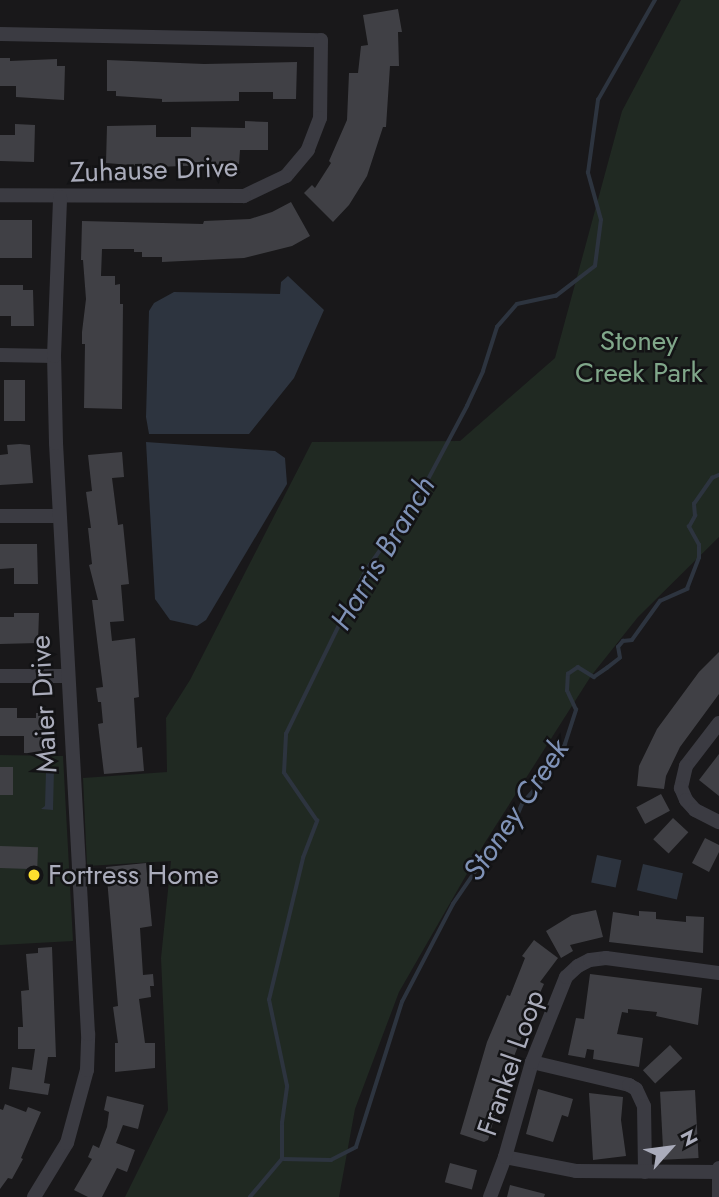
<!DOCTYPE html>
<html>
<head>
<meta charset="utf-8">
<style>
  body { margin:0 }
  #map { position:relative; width:719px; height:1197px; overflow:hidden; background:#19181a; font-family:Jost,sans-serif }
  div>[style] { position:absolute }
  .green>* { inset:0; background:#202922 }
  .water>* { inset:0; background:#2d343f; transform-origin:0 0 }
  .stream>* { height:3.5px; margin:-1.75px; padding:0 1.75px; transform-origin:1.75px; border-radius:1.75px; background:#2d343f }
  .building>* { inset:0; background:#404045; transform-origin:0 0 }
  .minor>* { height:14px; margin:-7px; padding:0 7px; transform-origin:7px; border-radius:7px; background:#3b3b42 }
  .dots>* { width:19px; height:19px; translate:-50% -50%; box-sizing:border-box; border:4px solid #131315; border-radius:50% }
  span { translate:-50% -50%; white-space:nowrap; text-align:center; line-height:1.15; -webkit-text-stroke:5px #131315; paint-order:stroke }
  .street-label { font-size:28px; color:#aaacbb }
  .park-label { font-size:28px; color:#80a78a }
  .poi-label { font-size:28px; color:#aaacbb }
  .left { translate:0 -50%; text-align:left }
  .water-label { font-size:30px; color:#7f92b7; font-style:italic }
  .north { position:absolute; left:635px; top:1113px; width:70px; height:70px; -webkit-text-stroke:5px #131315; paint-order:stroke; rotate:62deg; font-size:19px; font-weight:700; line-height:28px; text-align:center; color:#aaacbb }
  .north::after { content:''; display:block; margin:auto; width:24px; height:32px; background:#aaacbb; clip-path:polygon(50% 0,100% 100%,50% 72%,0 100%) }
</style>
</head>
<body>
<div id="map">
  <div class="green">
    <i style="clip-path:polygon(681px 0,719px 0,719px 537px,638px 617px,591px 676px,484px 844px,399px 992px,355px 1109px,339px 1197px,125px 1197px,168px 1110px,161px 958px,171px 861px,87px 866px,83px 778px,167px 772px,166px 718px,190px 680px,312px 442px,460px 441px,555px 358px,622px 111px)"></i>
    <i style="clip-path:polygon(0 755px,63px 756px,73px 941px,0 945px)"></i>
  </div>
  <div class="water">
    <i style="clip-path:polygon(288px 276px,324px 310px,294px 378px,249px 434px,149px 434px,146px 417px,149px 311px,154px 303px,174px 292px,280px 294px,281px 282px)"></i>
    <i style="clip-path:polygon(146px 442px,275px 451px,285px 458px,287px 484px,206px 620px,197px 626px,170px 620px,155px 599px)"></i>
    <i style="clip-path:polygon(43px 768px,54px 768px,53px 810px,41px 809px,45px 806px,46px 771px)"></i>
    <i style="left:597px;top:855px;width:25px;height:28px;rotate:12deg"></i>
    <i style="left:643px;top:864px;width:41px;height:27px;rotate:13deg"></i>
  </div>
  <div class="stream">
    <i style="left:282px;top:1159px;width:49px;rotate:1.2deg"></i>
    <i style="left:331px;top:1160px;width:28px;rotate:-27deg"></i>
    <i style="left:356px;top:1147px;width:152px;rotate:-72.4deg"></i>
    <i style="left:402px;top:1002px;width:110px;rotate:-62.5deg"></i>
    <i style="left:453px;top:904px;width:65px;rotate:-55.6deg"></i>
    <i style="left:490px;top:850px;width:29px;rotate:-44deg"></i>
    <i style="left:511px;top:830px;width:28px;rotate:-67deg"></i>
    <i style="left:522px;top:804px;width:40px;rotate:-49deg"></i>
    <i style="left:548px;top:774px;width:34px;rotate:-60deg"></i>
    <i style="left:565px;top:744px;width:36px;rotate:-72deg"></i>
    <i style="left:576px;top:710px;width:21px;rotate:-115deg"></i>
    <i style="left:567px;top:691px;width:17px;rotate:-87deg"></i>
    <i style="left:568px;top:674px;width:12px;rotate:-35deg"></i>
    <i style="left:578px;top:667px;width:19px;rotate:32deg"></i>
    <i style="left:594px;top:677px;width:16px;rotate:-35deg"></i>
    <i style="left:607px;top:668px;width:16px;rotate:-38deg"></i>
    <i style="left:620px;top:658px;width:11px;rotate:-100deg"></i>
    <i style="left:618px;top:647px;width:8px;rotate:-50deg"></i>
    <i style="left:623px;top:641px;width:9px;rotate:-6deg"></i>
    <i style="left:632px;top:640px;width:48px;rotate:-54.3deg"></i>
    <i style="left:660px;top:601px;width:30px;rotate:-24deg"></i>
    <i style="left:687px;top:589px;width:33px;rotate:-69deg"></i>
    <i style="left:699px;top:558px;width:13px;rotate:-90deg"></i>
    <i style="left:699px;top:545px;width:21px;rotate:-119deg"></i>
    <i style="left:689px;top:527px;width:13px;rotate:-61deg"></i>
    <i style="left:695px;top:516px;width:12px;rotate:-95deg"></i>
    <i style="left:694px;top:504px;width:32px;rotate:-55deg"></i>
    <i style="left:712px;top:478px;width:8px;rotate:-23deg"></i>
    <i style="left:250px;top:1197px;width:50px;rotate:-49.9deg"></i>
    <i style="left:282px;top:1159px;width:36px;rotate:-90deg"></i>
    <i style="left:282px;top:1123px;width:37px;rotate:-82deg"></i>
    <i style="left:287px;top:1086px;width:88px;rotate:-101.8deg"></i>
    <i style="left:269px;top:1000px;width:146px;rotate:-76.5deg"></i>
    <i style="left:303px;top:858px;width:40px;rotate:-69deg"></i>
    <i style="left:317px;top:821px;width:58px;rotate:-124.5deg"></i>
    <i style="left:284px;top:773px;width:39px;rotate:-87deg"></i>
    <i style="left:286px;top:734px;width:180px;rotate:-64deg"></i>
    <i style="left:365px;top:572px;width:103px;rotate:-55.2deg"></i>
    <i style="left:424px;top:487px;width:92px;rotate:-62deg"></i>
    <i style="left:467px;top:406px;width:38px;rotate:-65deg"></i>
    <i style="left:483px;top:371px;width:46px;rotate:-72.3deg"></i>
    <i style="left:497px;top:327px;width:30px;rotate:-49deg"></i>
    <i style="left:517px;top:304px;width:40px;rotate:-12deg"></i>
    <i style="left:556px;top:296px;width:49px;rotate:-37.6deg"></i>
    <i style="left:595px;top:266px;width:46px;rotate:-82.6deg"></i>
    <i style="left:601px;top:220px;width:49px;rotate:-105.5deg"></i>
    <i style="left:588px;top:173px;width:74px;rotate:-82.2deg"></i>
    <i style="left:598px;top:100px;width:115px;rotate:-60.3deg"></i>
  </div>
  <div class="building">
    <i style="clip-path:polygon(398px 9px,402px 32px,398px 32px,399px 66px,390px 66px,386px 127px,383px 127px,367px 176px,349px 205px,333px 222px,304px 193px,312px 185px,315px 188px,331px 163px,329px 161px,347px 120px,349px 73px,358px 73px,361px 46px,368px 45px,363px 15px)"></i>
    <i style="clip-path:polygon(0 58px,10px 58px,10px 61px,57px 59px,57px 66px,65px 66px,64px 100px,16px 97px,16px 86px,0 86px)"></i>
    <i style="clip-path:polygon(107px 60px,204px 64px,297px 62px,296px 99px,273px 99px,273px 92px,239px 92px,239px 101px,162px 102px,162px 99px,116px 96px,116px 91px,107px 91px)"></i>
    <i style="clip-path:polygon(245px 121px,268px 122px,268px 150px,240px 150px,239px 164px,155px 167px,106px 163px,107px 126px,156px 125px,156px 137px,191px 137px,191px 127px,245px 128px)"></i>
    <i style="clip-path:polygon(15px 124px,35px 125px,34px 162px,0 161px,0 135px,15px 135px)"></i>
    <i style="clip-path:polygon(291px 202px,310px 236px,292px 246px,244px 258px,162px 262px,162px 257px,142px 257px,142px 252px,134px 252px,134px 249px,102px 249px,101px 276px,115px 276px,115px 285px,120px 284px,120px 304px,123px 304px,122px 409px,84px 408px,85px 344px,82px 344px,82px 332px,86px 299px,83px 260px,81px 260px,82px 221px,203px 224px,204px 221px,250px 219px,272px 212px)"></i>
    <i style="left:0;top:220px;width:32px;height:38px"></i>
    <i style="clip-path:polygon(0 285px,23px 285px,23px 290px,33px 290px,34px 326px,11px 326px,11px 316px,0 316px)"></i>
    <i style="left:4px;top:380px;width:21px;height:41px"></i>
    <i style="clip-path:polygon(20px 444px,30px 445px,33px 483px,0 485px,0 455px,8px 454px,7px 445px)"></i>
    <i style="clip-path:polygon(122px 452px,124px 477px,112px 478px,118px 525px,123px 524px,129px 584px,121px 585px,124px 621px,110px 622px,112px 641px,135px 638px,139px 697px,134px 698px,137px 748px,142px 747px,144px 771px,104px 774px,98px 724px,103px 723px,101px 702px,98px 702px,96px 688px,103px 687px,92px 600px,98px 600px,89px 565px,92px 564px,88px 528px,91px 528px,86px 492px,92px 491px,88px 455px)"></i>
    <i style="clip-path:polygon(0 544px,37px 544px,38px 584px,14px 584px,14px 568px,0 569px)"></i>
    <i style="clip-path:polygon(14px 613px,39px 613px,38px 643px,0 644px,0 617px,14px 617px)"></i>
    <i style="clip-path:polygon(719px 652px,719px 694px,680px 747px,666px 776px,664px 789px,637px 786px,639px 766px,657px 729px,699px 672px)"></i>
    <i style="clip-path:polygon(0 708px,17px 708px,17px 718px,36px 718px,36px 713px,48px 713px,48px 754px,24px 753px,24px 736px,0 736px)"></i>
    <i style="clip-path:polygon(719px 754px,719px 796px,699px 780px)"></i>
    <i style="left:0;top:767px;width:13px;height:28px"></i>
    <i style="left:661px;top:794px;width:19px;height:28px;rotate:62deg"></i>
    <i style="left:673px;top:818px;width:21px;height:29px;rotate:43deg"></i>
    <i style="clip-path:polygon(705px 838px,719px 845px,719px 852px,709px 872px,692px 863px)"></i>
    <i style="left:0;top:846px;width:38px;height:22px;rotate:2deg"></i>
    <i style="clip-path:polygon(146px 863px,152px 926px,140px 928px,143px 975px,153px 974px,154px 986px,150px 986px,151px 997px,139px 999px,145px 1043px,155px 1043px,155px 1068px,115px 1072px,115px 1043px,118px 1043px,113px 1007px,118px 1006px,106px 867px)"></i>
    <i style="clip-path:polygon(596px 910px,603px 937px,570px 945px,573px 951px,561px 958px,546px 931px,572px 915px)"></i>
    <i style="clip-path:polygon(639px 911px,656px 912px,656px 919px,686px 922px,686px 916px,704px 917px,703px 953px,609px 942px,613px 912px,639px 916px)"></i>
    <i style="clip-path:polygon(534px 940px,558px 958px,540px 982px,544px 984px,540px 993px,534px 994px,527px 1011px,531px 1013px,504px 1082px,488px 1140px,484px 1142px,460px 1134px,487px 1042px,507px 995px,510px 996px,525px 958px,522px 956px)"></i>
    <i style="clip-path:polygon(52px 947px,56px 1057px,48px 1057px,44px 1083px,50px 1084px,48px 1095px,9px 1089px,12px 1067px,32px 1070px,35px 1049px,18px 1049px,18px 1027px,23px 1027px,21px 991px,29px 990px,26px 954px,38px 953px,38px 948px)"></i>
    <i style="clip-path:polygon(590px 974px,702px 988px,698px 1025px,656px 1016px,657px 1012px,628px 1009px,628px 1013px,622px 1012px,617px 1034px,643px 1038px,639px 1067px,593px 1059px,594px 1050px,587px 1049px,585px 1058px,568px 1055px,576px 1018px,584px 1019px)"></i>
    <i style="left:670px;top:1045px;width:18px;height:37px;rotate:47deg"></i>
    <i style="clip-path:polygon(538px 1089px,573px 1099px,568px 1117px,562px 1115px,553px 1142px,526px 1134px)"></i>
    <i style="left:695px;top:1090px;width:68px;height:35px;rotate:87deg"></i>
    <i style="clip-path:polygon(589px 1093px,623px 1097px,621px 1120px,626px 1156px,593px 1160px)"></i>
    <i style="clip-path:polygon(107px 1096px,144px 1105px,138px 1129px,123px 1125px,116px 1143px,135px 1150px,127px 1172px,117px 1168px,102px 1197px,88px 1197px,74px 1190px,92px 1159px,88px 1157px,93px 1145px,99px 1148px,107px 1127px,109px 1112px,104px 1110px)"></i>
    <i style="clip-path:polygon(5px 1104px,26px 1112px,28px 1107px,41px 1112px,21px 1158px,23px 1159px,12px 1179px,8px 1178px,0 1189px,0 1109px,3px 1110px)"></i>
    <i style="left:450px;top:1163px;width:28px;height:20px;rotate:15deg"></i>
    <i style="clip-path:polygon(510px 1185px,545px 1194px,544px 1197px,507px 1197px)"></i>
  </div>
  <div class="minor">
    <i style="left:0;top:34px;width:321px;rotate:1.1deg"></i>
    <i style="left:321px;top:40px;width:78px;rotate:90.7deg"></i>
    <i style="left:320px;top:118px;width:34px;rotate:111deg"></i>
    <i style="left:308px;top:150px;width:34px;rotate:130deg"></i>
    <i style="left:286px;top:176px;width:47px;rotate:154.5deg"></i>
    <i style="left:244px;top:196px;width:244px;rotate:-179.8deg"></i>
    <i style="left:0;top:355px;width:54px;rotate:1.1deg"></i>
    <i style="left:0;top:516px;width:59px"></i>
    <i style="left:0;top:676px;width:66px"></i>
    <i style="left:719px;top:723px;width:54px;rotate:127.5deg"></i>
    <i style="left:686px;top:766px;width:23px;rotate:103deg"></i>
    <i style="left:681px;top:788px;width:13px;rotate:67deg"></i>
    <i style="left:686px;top:800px;width:13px;rotate:48deg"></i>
    <i style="left:695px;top:810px;width:27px;rotate:27deg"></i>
    <i style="left:532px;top:1062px;width:100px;rotate:13.3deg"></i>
    <i style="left:629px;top:1085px;width:8px;rotate:30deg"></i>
    <i style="left:636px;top:1089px;width:19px;rotate:65deg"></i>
    <i style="left:644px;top:1106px;width:66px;rotate:89.1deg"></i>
    <i style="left:505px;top:1157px;width:72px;rotate:11.2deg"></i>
    <i style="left:576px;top:1171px;width:143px;rotate:0.4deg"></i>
    <i style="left:34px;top:1197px;width:63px;rotate:-58.6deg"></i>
    <i style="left:67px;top:1143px;width:76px;rotate:-74.7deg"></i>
    <i style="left:87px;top:1070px;width:36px;rotate:-88deg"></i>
    <i style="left:88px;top:1034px;width:592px;rotate:-93.1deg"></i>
    <i style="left:56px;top:443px;width:87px;rotate:-91.3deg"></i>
    <i style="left:54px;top:356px;width:159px;rotate:-87.8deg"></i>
    <i style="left:490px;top:1197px;width:43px;rotate:-69.4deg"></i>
    <i style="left:505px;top:1157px;width:99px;rotate:-74.1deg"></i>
    <i style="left:532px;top:1062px;width:92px;rotate:-68.2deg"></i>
    <i style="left:566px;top:977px;width:16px;rotate:-43deg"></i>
    <i style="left:578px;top:966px;width:13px;rotate:-27deg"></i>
    <i style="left:590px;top:960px;width:16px;rotate:-7deg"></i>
    <i style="left:606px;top:958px;width:114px;rotate:7.6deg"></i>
    <i style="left:719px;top:1197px;width:29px;rotate:-90deg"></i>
  </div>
  <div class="dots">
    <i style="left:34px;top:875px;background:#fcdf2e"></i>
  </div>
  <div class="street-label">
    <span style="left:154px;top:170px;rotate:-2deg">Zuhause Drive</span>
    <span style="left:44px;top:704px;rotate:-93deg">Maier Drive</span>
    <span style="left:511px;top:1063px;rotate:-71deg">Frankel Loop</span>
  </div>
  <div class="park-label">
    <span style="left:639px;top:357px">Stoney<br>Creek Park</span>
  </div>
  <div class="poi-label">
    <span class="left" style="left:48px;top:875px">Fortress Home</span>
  </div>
  <div class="water-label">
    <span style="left:383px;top:553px;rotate:-59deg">Harris Branch</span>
    <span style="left:516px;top:810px;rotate:-56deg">Stoney Creek</span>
  </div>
  <div class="north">N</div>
</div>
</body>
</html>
